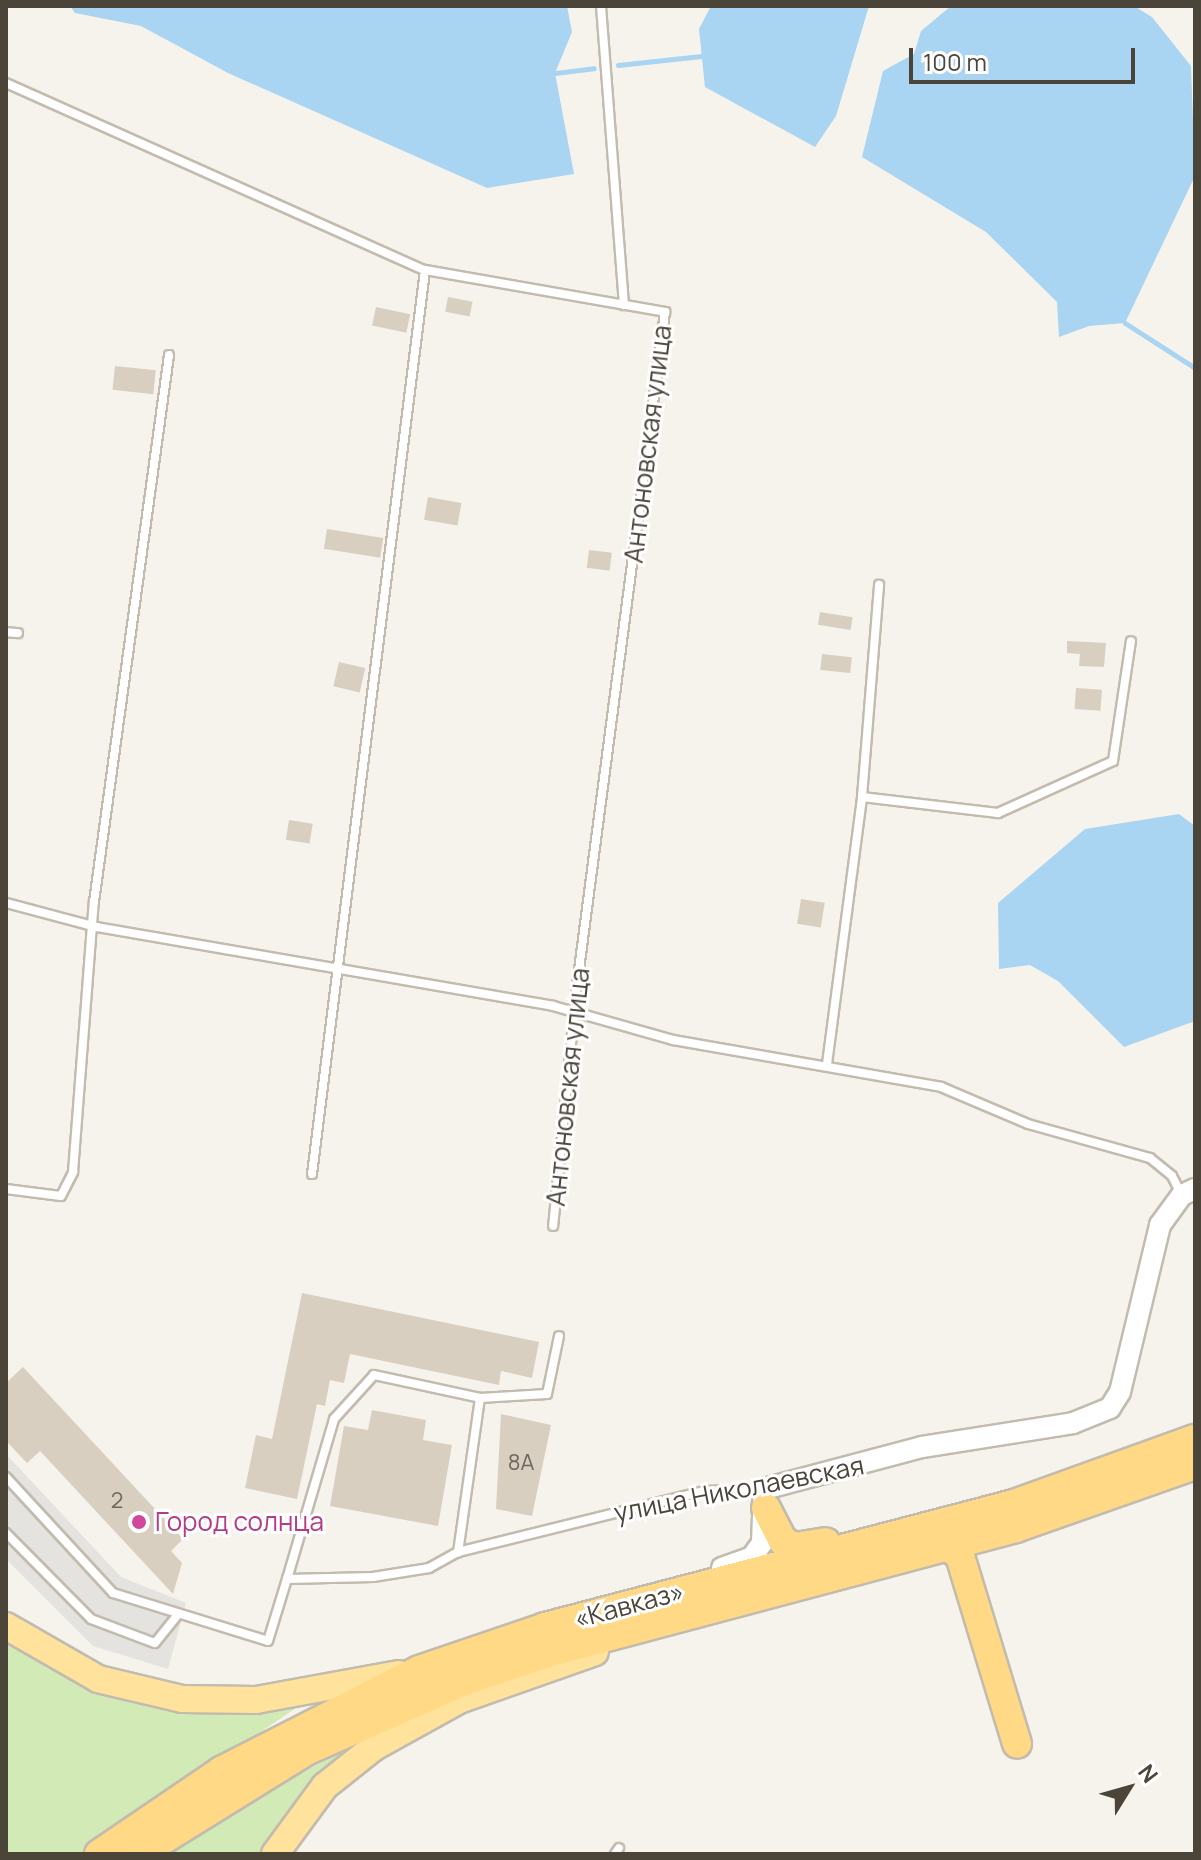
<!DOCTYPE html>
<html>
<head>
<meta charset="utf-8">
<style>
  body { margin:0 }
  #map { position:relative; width:1201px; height:1860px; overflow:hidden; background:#f6f3ec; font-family:Manrope,sans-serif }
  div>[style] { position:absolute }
  .green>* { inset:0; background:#d2eab5 }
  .parking>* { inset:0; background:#e5e3e0 }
  .water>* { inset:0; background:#a9d4f2 }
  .stream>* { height:5px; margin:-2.5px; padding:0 2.5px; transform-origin:2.5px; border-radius:2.5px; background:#a9d4f2 }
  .building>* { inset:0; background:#d8cfc1; transform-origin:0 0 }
  .roads { filter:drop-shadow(2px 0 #c2bbae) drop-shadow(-2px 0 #c2bbae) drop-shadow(0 2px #c2bbae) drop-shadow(0 -2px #c2bbae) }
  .service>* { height:8px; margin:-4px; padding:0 4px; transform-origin:4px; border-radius:4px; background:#fff }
  .tertiary>* { height:20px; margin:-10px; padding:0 10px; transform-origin:10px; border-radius:10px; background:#fff }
  .primary>* { height:26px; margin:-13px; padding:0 13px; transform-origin:13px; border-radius:13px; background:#ffe39c }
  .trunk>* { height:28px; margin:-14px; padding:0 14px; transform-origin:14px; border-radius:14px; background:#ffd985 }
  .dots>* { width:22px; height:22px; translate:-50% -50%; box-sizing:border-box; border:4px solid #fff; border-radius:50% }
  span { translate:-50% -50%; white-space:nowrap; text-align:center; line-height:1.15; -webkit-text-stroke:6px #fff; paint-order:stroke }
  .number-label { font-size:22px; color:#6e675b }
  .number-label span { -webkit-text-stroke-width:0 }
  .street-label { font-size:26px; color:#4b4439 }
  .hotel-label { font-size:26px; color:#b23c85 }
  .left { translate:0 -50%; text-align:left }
  .frame { position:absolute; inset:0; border:8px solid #4b4439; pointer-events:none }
  .north { position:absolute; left:1089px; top:1748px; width:80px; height:80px; -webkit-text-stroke:6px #fff; paint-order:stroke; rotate:53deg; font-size:22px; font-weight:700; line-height:32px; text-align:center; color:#4b4439 }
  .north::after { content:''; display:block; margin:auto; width:28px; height:36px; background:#4b4439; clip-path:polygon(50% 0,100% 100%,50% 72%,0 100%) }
  .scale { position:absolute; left:909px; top:48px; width:226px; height:36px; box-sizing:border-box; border:4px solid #4b4439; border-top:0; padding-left:10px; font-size:24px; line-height:28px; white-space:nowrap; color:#4b4439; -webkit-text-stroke:6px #fff; paint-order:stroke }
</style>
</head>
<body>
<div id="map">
  <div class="green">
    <i style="clip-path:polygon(6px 1639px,57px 1671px,110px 1693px,305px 1702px,80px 1854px,6px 1854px)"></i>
    <i style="clip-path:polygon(340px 1753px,265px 1854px,169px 1854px,277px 1785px)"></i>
  </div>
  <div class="parking">
    <i style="clip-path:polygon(6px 1454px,121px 1577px,186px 1603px,168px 1669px,93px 1646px,6px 1559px)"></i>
  </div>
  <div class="water">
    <i style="clip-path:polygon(70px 6px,567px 6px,572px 32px,555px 73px,574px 174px,487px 188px,228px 73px,141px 26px,75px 13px)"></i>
    <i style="clip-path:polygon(711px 6px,869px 6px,836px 116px,815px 147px,705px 87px,699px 29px)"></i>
    <i style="clip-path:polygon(951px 6px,1134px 6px,1152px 17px,1191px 66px,1195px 176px,1125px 323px,1089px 326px,1059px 337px,1057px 302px,986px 232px,862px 157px,883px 71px,914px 54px,921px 31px)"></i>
    <i style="clip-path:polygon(1179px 814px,1195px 826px,1195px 1021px,1124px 1047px,1058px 981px,1030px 965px,999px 969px,998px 903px,1085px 829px)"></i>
  </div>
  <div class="stream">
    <i style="left:618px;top:65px;width:84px;rotate:-6.1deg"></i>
    <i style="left:555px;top:73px;width:39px;rotate:-7deg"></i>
    <i style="left:1125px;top:323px;width:83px;rotate:32.7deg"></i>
  </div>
  <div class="building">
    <i style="left:448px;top:297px;width:25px;height:15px;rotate:11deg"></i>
    <i style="left:376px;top:307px;width:35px;height:19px;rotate:12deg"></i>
    <i style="left:115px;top:366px;width:41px;height:24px;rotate:6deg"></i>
    <i style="left:428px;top:497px;width:34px;height:23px;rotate:10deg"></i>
    <i style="left:327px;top:529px;width:57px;height:20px;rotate:9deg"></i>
    <i style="left:589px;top:550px;width:23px;height:18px;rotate:7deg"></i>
    <i style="left:820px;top:612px;width:33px;height:13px;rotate:9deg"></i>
    <i style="clip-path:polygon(1067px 641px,1106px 643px,1104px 667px,1079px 666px,1080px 654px,1067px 653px)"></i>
    <i style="left:822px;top:654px;width:30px;height:16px;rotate:6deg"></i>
    <i style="left:339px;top:662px;width:27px;height:25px;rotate:13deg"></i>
    <i style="left:1076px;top:688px;width:26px;height:21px;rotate:4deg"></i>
    <i style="left:289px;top:820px;width:24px;height:20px;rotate:9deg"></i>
    <i style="left:801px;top:899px;width:24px;height:25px;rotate:9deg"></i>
    <i style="clip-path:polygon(302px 1293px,539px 1342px,532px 1378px,501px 1371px,499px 1385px,350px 1354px,344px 1383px,330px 1380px,325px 1406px,317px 1404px,297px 1499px,245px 1488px,256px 1435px,272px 1439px)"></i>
    <i style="clip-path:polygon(23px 1367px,183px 1539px,171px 1551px,182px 1563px,173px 1594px,40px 1451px,27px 1463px,6px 1441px,6px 1383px)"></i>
    <i style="clip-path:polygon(372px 1410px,426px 1420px,423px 1440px,452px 1445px,438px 1526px,330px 1506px,344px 1426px,368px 1430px)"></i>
    <i style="clip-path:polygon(501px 1414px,551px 1425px,532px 1516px,496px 1509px)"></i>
  </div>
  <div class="roads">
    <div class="service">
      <i style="left:601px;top:6px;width:300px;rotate:85.6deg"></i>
      <i style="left:6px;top:83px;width:459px;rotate:24.1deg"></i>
      <i style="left:425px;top:270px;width:244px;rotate:9.9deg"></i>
      <i style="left:665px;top:312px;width:687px;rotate:97.45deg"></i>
      <i style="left:576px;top:993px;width:234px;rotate:95.6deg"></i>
      <i style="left:6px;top:632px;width:12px;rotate:5deg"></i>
      <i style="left:862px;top:797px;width:137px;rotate:6.7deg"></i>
      <i style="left:998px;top:813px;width:126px;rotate:-24.3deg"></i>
      <i style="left:1113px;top:761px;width:121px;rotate:-81.5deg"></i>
      <i style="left:6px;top:903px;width:94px;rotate:14.8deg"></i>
      <i style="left:97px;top:927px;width:463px;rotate:9.8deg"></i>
      <i style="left:553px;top:1006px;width:125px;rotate:15.8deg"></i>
      <i style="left:673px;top:1040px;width:272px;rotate:9.9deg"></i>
      <i style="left:941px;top:1087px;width:95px;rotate:23deg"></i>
      <i style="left:1028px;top:1124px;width:127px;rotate:15.6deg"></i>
      <i style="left:1150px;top:1158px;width:28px;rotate:39deg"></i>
      <i style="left:1172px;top:1176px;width:20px;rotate:63deg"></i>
      <i style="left:827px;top:1064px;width:269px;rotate:-82.5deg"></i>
      <i style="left:862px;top:797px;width:213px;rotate:-85.4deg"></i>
      <i style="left:312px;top:1174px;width:911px;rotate:-82.87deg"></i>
      <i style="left:6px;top:1189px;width:55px;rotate:7.3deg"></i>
      <i style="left:61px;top:1196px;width:27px;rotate:-63deg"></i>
      <i style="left:73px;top:1172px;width:271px;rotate:-85.6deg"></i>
      <i style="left:94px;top:902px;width:552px;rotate:-82.19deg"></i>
      <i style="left:480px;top:1398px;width:67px;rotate:-3.4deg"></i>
      <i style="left:547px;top:1394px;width:59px;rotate:-78.3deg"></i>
      <i style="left:6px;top:1477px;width:158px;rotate:47.3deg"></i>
      <i style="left:113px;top:1593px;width:162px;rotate:17.2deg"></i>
      <i style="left:268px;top:1641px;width:65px;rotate:-73deg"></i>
      <i style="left:287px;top:1579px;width:86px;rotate:-1.3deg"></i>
      <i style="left:373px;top:1577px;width:57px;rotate:-9.1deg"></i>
      <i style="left:429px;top:1568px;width:33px;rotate:-29deg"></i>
      <i style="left:458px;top:1552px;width:254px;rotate:-13.9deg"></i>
      <i style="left:705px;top:1491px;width:59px;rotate:-1.9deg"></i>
      <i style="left:6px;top:1533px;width:121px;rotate:45.3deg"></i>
      <i style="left:91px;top:1619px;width:68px;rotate:20.6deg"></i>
      <i style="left:155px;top:1643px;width:33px;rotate:-51deg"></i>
      <i style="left:287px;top:1579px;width:167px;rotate:-73.6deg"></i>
      <i style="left:334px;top:1419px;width:59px;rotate:-47.7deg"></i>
      <i style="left:374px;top:1375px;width:108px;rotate:12.2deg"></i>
      <i style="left:480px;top:1398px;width:156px;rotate:98.1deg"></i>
      <i style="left:615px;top:1854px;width:7px;rotate:-56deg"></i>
    </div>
    <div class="tertiary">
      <i style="left:722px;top:1568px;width:32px;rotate:-20deg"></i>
      <i style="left:752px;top:1557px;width:17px;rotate:-54deg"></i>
      <i style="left:762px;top:1543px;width:54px;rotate:-87.9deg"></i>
      <i style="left:764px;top:1489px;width:163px;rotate:-14.9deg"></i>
      <i style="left:922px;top:1447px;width:153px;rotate:-9deg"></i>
      <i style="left:1073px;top:1423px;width:40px;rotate:-22deg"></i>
      <i style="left:1110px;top:1408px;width:19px;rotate:-58deg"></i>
      <i style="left:1120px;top:1392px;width:172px;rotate:-76.5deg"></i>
      <i style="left:1160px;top:1225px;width:37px;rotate:-54deg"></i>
      <i style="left:1182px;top:1195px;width:14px;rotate:-25deg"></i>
    </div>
    <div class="primary">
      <i style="left:6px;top:1626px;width:106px;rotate:29.9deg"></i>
      <i style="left:98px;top:1679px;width:86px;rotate:13.4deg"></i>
      <i style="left:182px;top:1699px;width:74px;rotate:0.8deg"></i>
      <i style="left:256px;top:1700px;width:145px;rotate:-10.3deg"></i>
      <i style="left:275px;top:1854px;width:84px;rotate:-53.7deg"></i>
      <i style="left:325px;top:1786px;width:63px;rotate:-38.5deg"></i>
      <i style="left:374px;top:1747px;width:97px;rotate:-28.9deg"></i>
      <i style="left:459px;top:1700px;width:144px;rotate:-19.4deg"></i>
    </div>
    <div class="trunk">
      <i style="left:766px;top:1508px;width:37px;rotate:63deg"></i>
      <i style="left:783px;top:1541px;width:13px;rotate:27deg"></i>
      <i style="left:795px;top:1547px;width:31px;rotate:-9deg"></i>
      <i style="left:949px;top:1547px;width:14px;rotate:39deg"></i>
      <i style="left:960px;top:1556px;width:196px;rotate:73.1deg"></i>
      <i style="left:99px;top:1854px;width:148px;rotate:-34.2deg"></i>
      <i style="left:221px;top:1771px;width:222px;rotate:-27deg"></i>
      <i style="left:419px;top:1670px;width:133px;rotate:-18.8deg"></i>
      <i style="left:545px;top:1627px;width:485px;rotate:-14.7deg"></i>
      <i style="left:1014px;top:1504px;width:192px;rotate:-19.8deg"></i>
      <i style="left:140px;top:1854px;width:195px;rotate:-31.8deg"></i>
      <i style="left:306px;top:1751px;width:173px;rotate:-23.9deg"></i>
      <i style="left:464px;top:1681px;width:95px;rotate:-18.4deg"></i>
      <i style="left:554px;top:1651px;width:478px;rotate:-14.9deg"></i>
      <i style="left:1016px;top:1528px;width:190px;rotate:-19.4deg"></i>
    </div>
  </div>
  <div class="dots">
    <i style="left:139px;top:1522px;background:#d1479c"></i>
  </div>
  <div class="number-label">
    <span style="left:521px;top:1463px">8А</span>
    <span style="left:117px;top:1501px">2</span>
  </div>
  <div class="street-label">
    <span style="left:648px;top:444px;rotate:-83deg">Антоновская улица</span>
    <span style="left:568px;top:1087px;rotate:-84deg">Антоновская улица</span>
    <span style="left:739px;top:1489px;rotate:-11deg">улица Николаевская</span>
    <span style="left:629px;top:1605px;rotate:-15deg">«Кавказ»</span>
  </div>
  <div class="hotel-label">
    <span class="left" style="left:155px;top:1522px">Город солнца</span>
  </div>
  <div class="frame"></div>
  <div class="north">N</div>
  <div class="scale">100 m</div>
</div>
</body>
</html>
